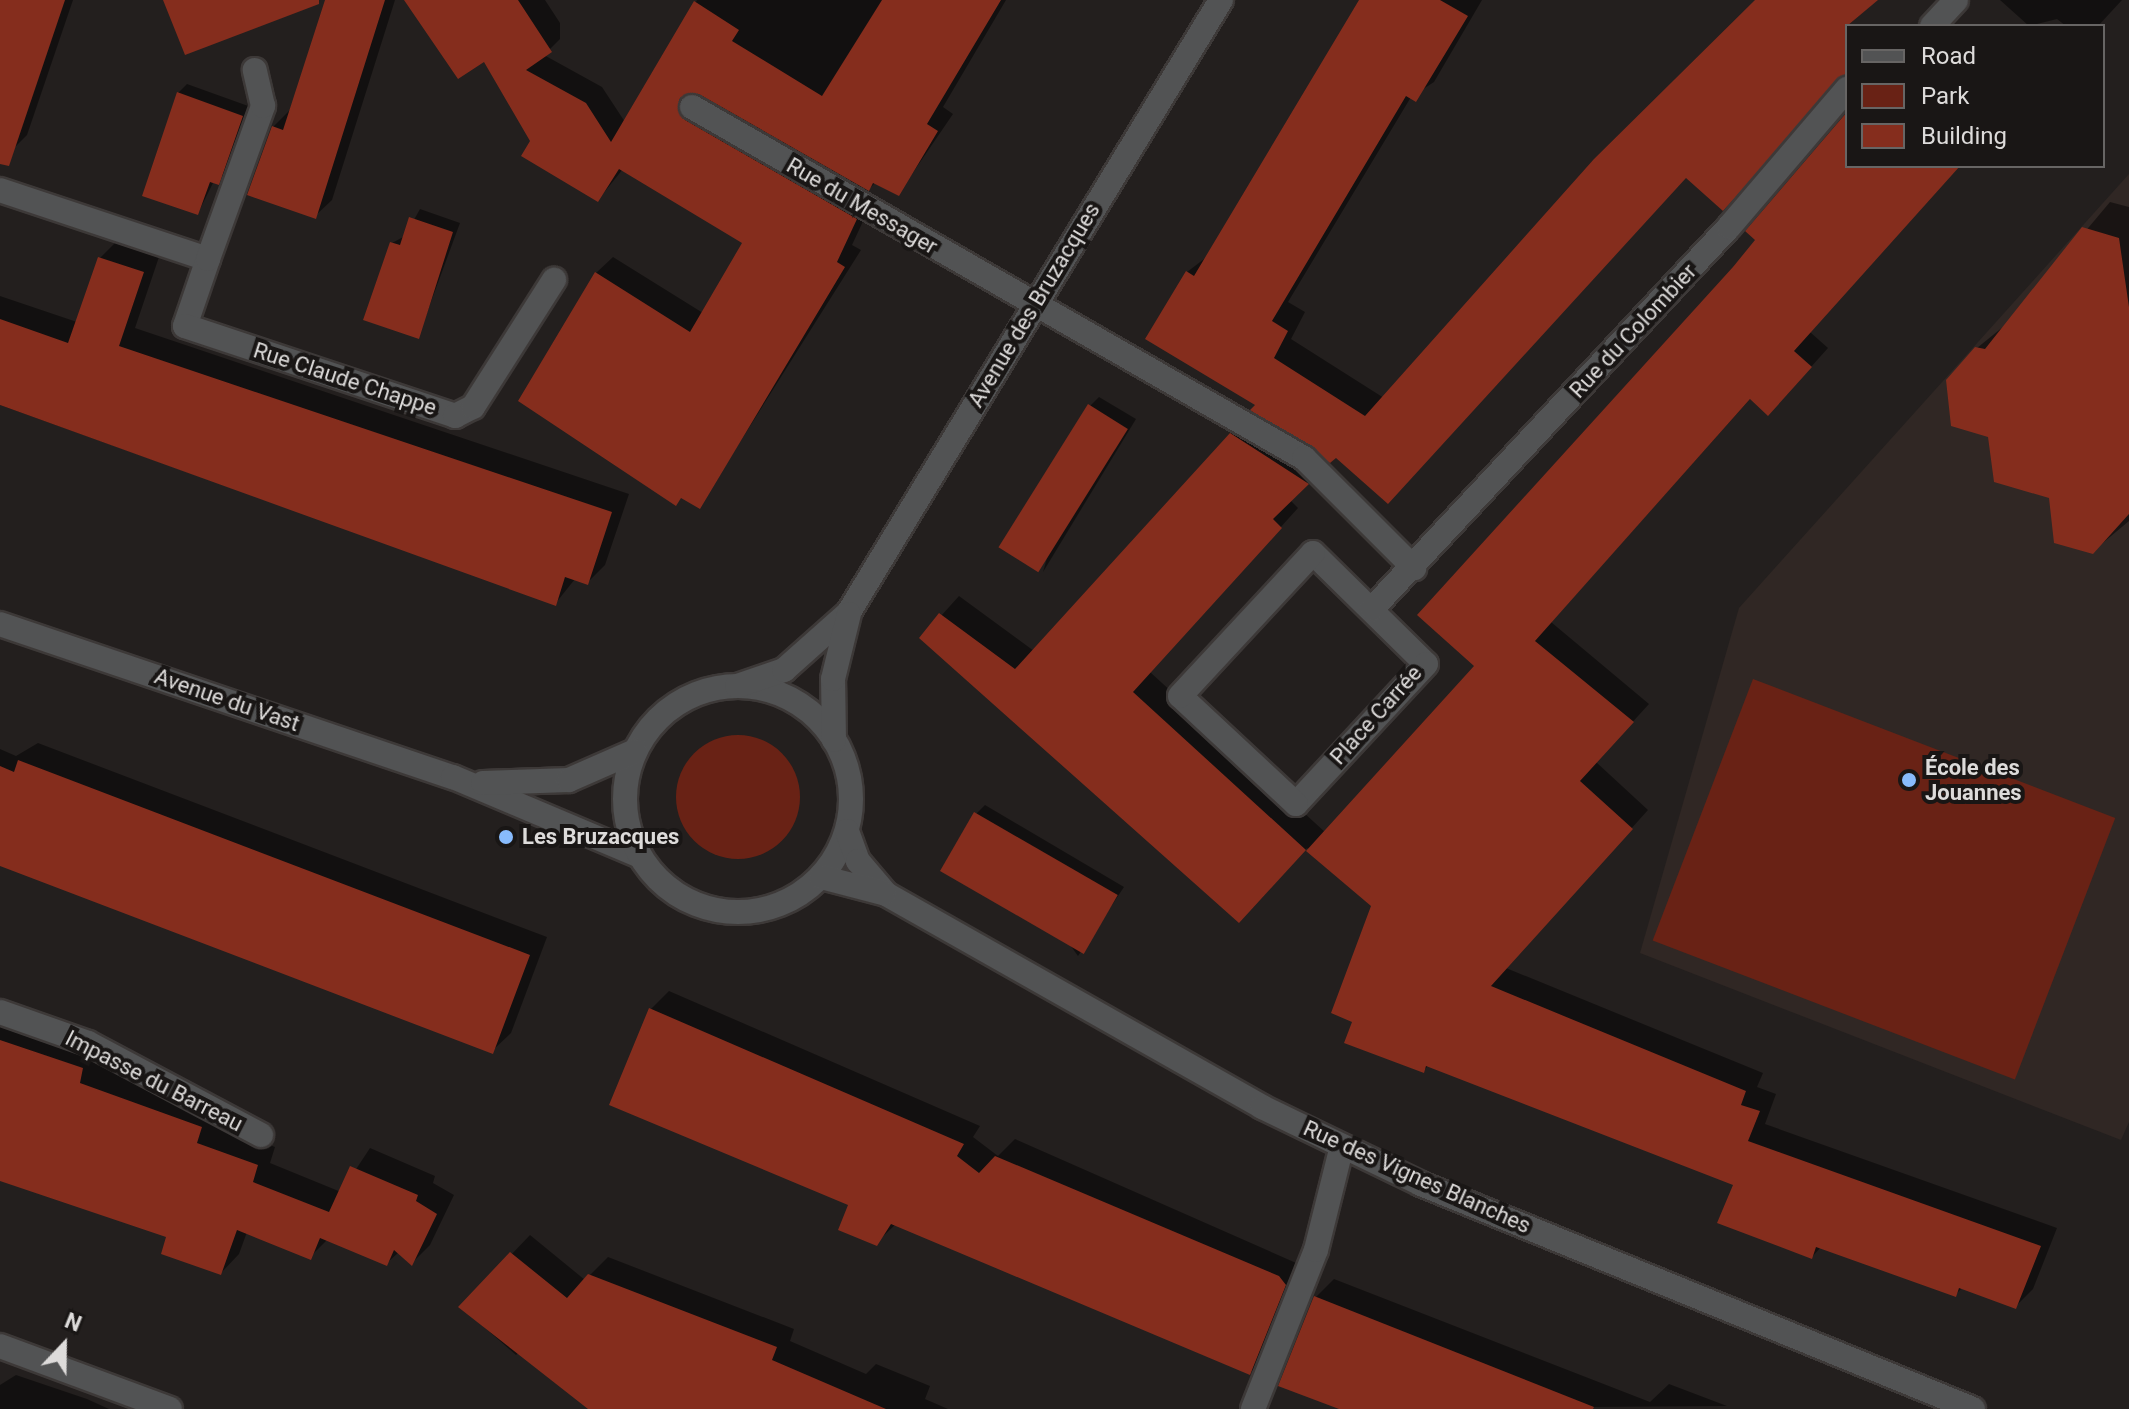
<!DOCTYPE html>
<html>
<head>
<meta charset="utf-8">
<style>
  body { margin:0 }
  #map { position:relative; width:2129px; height:1409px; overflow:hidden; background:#231f1e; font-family:Roboto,sans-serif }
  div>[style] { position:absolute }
  .built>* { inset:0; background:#302724 }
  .green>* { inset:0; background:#692215; transform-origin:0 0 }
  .round { border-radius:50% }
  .shadow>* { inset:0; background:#0007 }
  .building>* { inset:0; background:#852d1d; transform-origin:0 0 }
  .roads { filter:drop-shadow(2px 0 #3d3938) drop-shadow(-2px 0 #3d3938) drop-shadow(0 2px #3d3938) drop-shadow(0 -2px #3d3938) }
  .street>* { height:24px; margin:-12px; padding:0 12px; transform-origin:12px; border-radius:12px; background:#525354 }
  .street>.ring { margin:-12px; padding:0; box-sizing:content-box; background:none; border:24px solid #525354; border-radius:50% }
  .dots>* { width:22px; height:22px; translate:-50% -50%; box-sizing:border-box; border:4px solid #191615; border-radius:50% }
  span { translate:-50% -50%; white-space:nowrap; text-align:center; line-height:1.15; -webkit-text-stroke:8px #191615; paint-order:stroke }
  .street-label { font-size:22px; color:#dddbda }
  .poi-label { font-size:22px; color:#dddbda; font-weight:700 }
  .left { translate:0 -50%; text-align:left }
  .legend { position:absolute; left:1845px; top:24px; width:260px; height:144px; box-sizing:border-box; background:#191615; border:2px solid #676564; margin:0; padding:10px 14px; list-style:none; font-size:24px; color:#dddbda }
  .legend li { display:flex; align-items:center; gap:16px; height:40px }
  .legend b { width:40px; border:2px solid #676564 }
  .north { position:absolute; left:24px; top:1305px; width:80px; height:80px; -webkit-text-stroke:6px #191615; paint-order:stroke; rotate:22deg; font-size:22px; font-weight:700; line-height:32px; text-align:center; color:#dddbda }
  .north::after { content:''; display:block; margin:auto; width:28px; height:36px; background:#dddbda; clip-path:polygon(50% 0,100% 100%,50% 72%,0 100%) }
</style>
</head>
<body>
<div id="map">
  <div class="built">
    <i style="clip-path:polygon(2129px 174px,2129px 1122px,2121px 1140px,1640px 953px,1739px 608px)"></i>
  </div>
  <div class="green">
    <i style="left:1753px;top:679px;width:388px;height:280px;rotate:21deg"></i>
    <i class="round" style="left:676px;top:735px;width:124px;height:124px"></i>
  </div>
  <div class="shadow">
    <i style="clip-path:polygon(0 0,73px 0,27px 135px,12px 150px,0 146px)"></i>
    <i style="clip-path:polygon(327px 0,395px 0,332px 200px,315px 216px,273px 127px,290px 110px)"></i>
    <i style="clip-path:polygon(406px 0,545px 0,560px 23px,560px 39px,544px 55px,602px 87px,625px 122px,697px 0,1006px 0,943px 107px,953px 114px,899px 193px,876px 182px,869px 189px,697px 91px,701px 104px,872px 202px,852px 245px,861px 250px,699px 507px,596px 273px,613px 257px,703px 313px,744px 243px,623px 169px,598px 200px,485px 59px)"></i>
    <i style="clip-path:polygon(1360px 0,1482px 0,1434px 82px,1411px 97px,1288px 302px,1305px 312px,1291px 339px,1384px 398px,1595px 160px,1756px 0,1877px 0,1847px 26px,1847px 67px,1687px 176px,1336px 455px,1258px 404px,1187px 272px,1208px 256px)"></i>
    <i style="clip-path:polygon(2000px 0,2122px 0,2098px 26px,2066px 26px,2057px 19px,2029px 26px)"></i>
    <i style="clip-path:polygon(187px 84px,251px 107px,227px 174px,214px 181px,198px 213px,178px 93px)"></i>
    <i style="clip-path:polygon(1847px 114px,1847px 166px,1959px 166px,1810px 332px,1828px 348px,1785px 396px,1751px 398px,1551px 622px,1649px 704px,1596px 762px,1648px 810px,1506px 968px,1763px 1073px,1757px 1087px,1776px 1094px,1765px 1124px,2057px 1228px,2033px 1289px,2015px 1307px,1963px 1287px,1955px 1295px,1821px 1247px,1812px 1257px,1735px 1184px,1429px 1065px,1423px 1071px,1354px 1020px,1374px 905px,1307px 848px,1258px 902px,922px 637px,959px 596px,1034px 651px,1249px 415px,1325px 465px,1290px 500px,1298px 508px,1150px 672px,1326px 833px,1476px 666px)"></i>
    <i style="clip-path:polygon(2110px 202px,2129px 207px,2129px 521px,2092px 552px,2051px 496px,1977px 348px,2009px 322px)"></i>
    <i style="clip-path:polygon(420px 209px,460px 223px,418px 337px,392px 243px,405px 236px)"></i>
    <i style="clip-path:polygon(118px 240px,160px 254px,135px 328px,629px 494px,605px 565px,587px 583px,575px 579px,555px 604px,0 405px,0 296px,77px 322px,100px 258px)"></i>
    <i style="clip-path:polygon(1099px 397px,1136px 419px,1043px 572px,1090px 406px)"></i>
    <i style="clip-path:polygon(38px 743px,547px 937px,511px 1033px,492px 1051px,0 864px,0 749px,16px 756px)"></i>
    <i style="clip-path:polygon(985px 805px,1124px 887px,1078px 956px,976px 814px)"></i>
    <i style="clip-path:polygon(669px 991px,980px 1126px,973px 1137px,998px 1156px,1015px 1139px,1303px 1266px,1268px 1355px,1250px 1373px,896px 1224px,876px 1243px,850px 1204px,651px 1009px)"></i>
    <i style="clip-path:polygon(0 1015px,101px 1050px,97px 1065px,220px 1109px,215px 1125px,275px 1147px,270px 1163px,341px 1192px,370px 1148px,435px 1176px,433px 1183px,454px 1195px,430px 1245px,412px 1263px,399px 1252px,387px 1263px,328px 1239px,310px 1257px,247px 1232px,239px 1254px,221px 1273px,169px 1236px,0 1159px)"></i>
    <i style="clip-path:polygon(530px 1235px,585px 1280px,608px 1257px,794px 1329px,790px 1341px,866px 1374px,876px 1364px,930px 1386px,925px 1399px,948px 1409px,605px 1409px,521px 1351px,516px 1355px,461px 1307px)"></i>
    <i style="clip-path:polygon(1334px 1279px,1650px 1402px,1669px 1384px,1727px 1406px,1343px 1409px,1316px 1297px)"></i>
    <i style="clip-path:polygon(16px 1375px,87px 1399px,109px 1409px,0 1409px,0 1385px)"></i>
  </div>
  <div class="building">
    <i style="clip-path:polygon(0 0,65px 0,9px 166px,0 164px)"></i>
    <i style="clip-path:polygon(163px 0,319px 0,319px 4px,185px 55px)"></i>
    <i style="clip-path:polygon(325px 0,385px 0,316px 219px,247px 195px,272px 126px,283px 130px)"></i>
    <i style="clip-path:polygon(404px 0,518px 0,552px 52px,526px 70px,586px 103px,611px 142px,694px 1px,739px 30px,732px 41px,822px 96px,882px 0,1001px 0,927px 124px,938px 131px,899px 196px,873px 183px,869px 191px,699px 94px,679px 99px,685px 120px,857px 219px,837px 262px,845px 267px,700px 509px,681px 498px,676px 506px,518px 401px,595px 272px,690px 332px,742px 243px,619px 169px,598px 202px,521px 156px,530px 141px,484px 62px,458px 79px)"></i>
    <i style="clip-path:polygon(1359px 0,1440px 0,1468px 16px,1416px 102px,1406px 96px,1272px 321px,1288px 331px,1274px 358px,1365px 416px,1594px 159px,1755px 0,1878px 0,1847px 26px,1847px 74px,1723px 211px,1686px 178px,1388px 504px,1336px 458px,1330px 463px,1250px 410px,1255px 405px,1145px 339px,1186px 271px,1194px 276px)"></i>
    <i style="clip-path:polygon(177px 92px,243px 116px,219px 185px,210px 182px,198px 215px,142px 196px)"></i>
    <i style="clip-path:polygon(1847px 112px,1847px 166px,1960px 166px,1794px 351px,1812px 367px,1768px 416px,1750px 399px,1535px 641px,1634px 722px,1580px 781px,1633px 829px,1491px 986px,1746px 1091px,1741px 1105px,1760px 1111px,1748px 1141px,2041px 1246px,2016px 1309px,1959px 1288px,1956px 1297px,1816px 1247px,1812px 1259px,1717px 1223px,1733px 1185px,1426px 1066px,1424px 1073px,1344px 1043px,1352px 1022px,1331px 1013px,1371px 906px,1306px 851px,1474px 666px,1417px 615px,1733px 267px,1755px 240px,1745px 231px)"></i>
    <i style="clip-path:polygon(409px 217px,453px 232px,419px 339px,363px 320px,390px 242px,400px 245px)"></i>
    <i style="clip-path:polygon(2082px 227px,2119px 238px,2129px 307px,2129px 514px,2093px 554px,2054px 543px,2049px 498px,1994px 482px,1988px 437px,1951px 426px,1946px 380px,1975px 347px,1985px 349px)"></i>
    <i style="clip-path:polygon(98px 257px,144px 272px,119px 346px,612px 512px,588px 585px,565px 577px,556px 606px,0 405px,0 319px,68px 343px)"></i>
    <i style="left:1088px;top:404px;width:47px;height:169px;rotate:32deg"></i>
    <i style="clip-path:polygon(1230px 433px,1309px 484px,1273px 519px,1282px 528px,1133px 692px,1306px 850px,1239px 923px,919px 638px,939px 613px,1015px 669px)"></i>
    <i style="clip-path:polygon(18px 760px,530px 955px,493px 1054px,0 866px,0 766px,14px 772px)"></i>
    <i style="left:974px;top:812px;width:166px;height:68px;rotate:30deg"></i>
    <i style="clip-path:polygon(649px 1008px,964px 1144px,957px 1156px,979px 1173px,995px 1156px,1279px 1276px,1286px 1285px,1250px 1375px,891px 1224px,877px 1246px,838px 1230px,848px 1205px,609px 1105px)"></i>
    <i style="clip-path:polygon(0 1040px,83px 1068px,80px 1083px,202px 1127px,197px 1143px,258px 1165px,253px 1182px,329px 1212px,350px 1166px,418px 1195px,416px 1201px,437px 1214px,412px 1266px,394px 1250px,387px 1266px,320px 1238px,311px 1260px,237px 1230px,221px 1275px,161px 1254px,166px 1237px,0 1181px)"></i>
    <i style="clip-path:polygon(510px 1252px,567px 1298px,588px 1274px,777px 1347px,772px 1360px,886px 1409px,588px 1409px,458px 1307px)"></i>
    <i style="clip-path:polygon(1314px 1296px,1594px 1407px,1593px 1409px,1339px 1409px,1278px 1386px)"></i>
  </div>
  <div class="roads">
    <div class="street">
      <i style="left:1932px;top:26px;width:35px;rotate:-47deg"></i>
      <i style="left:692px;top:107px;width:706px;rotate:29.84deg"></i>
      <i style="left:1304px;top:458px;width:156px;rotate:45deg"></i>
      <i style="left:0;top:190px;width:219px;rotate:18.4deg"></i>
      <i style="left:208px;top:259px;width:71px;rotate:108.9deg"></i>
      <i style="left:185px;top:326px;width:285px;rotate:18.4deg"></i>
      <i style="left:455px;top:416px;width:20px;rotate:-27deg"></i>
      <i style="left:473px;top:407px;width:151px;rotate:-57.5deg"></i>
      <i style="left:208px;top:259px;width:163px;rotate:-70.2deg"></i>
      <i style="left:263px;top:106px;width:37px;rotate:-103deg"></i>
      <i style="left:1313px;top:553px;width:158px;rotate:44.5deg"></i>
      <i style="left:1426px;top:664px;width:191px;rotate:132.9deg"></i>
      <i style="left:1296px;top:804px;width:158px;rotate:-137deg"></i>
      <i style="left:1180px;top:696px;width:195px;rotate:-47.1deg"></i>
      <i style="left:1372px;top:609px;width:523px;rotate:-46.94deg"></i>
      <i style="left:1729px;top:227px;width:182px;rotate:-49.5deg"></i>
      <i style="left:0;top:624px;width:478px;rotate:18.7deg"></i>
      <i style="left:453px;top:777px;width:203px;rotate:22.9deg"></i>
      <i class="ring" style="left:625px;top:686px;width:202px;height:202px"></i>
      <i style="left:737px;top:686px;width:50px;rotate:-18.8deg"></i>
      <i style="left:784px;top:670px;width:87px;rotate:-41.7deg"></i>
      <i style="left:849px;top:612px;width:716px;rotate:-58.71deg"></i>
      <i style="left:834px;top:740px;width:61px;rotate:-90.9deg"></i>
      <i style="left:833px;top:679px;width:67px;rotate:-76.2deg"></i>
      <i style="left:483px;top:783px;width:86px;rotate:-2deg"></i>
      <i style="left:569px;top:780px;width:72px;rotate:-23.7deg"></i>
      <i style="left:847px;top:831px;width:32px;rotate:70deg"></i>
      <i style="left:858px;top:861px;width:43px;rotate:49.7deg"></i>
      <i style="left:886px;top:894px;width:432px;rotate:29.5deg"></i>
      <i style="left:1262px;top:1107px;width:177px;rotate:25.8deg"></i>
      <i style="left:1421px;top:1184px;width:596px;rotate:22.18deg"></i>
      <i style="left:821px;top:877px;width:64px;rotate:14.5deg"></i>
      <i style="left:0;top:1012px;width:93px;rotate:19.4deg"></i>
      <i style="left:88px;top:1043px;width:196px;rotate:28deg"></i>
      <i style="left:0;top:1346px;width:181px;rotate:20.3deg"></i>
      <i style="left:1253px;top:1409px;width:171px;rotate:-68.4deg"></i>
      <i style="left:1316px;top:1250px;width:107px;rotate:-76deg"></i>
    </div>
  </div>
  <div class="dots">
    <i style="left:1909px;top:780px;background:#88bbfc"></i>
    <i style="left:506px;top:837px;background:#88bbfc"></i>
  </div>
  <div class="street-label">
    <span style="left:862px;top:206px;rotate:30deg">Rue du Messager</span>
    <span style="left:1034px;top:305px;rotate:-59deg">Avenue des Bruzacques</span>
    <span style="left:1633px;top:331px;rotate:-47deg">Rue du Colombier</span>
    <span style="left:345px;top:379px;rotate:18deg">Rue Claude Chappe</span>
    <span style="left:227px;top:700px;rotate:19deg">Avenue du Vast</span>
    <span style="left:1376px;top:715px;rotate:-48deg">Place Carrée</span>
    <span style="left:154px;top:1081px;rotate:27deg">Impasse du Barreau</span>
    <span style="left:1417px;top:1177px;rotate:24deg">Rue des Vignes Blanches</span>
  </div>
  <div class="poi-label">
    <span class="left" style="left:1925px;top:780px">École des<br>Jouannes</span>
    <span class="left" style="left:522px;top:837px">Les Bruzacques</span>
  </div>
  <ul class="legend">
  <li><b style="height:10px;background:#525354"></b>Road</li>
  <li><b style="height:22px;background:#692215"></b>Park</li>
  <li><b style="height:22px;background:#852d1d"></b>Building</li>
  </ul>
  <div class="north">N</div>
</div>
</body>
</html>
